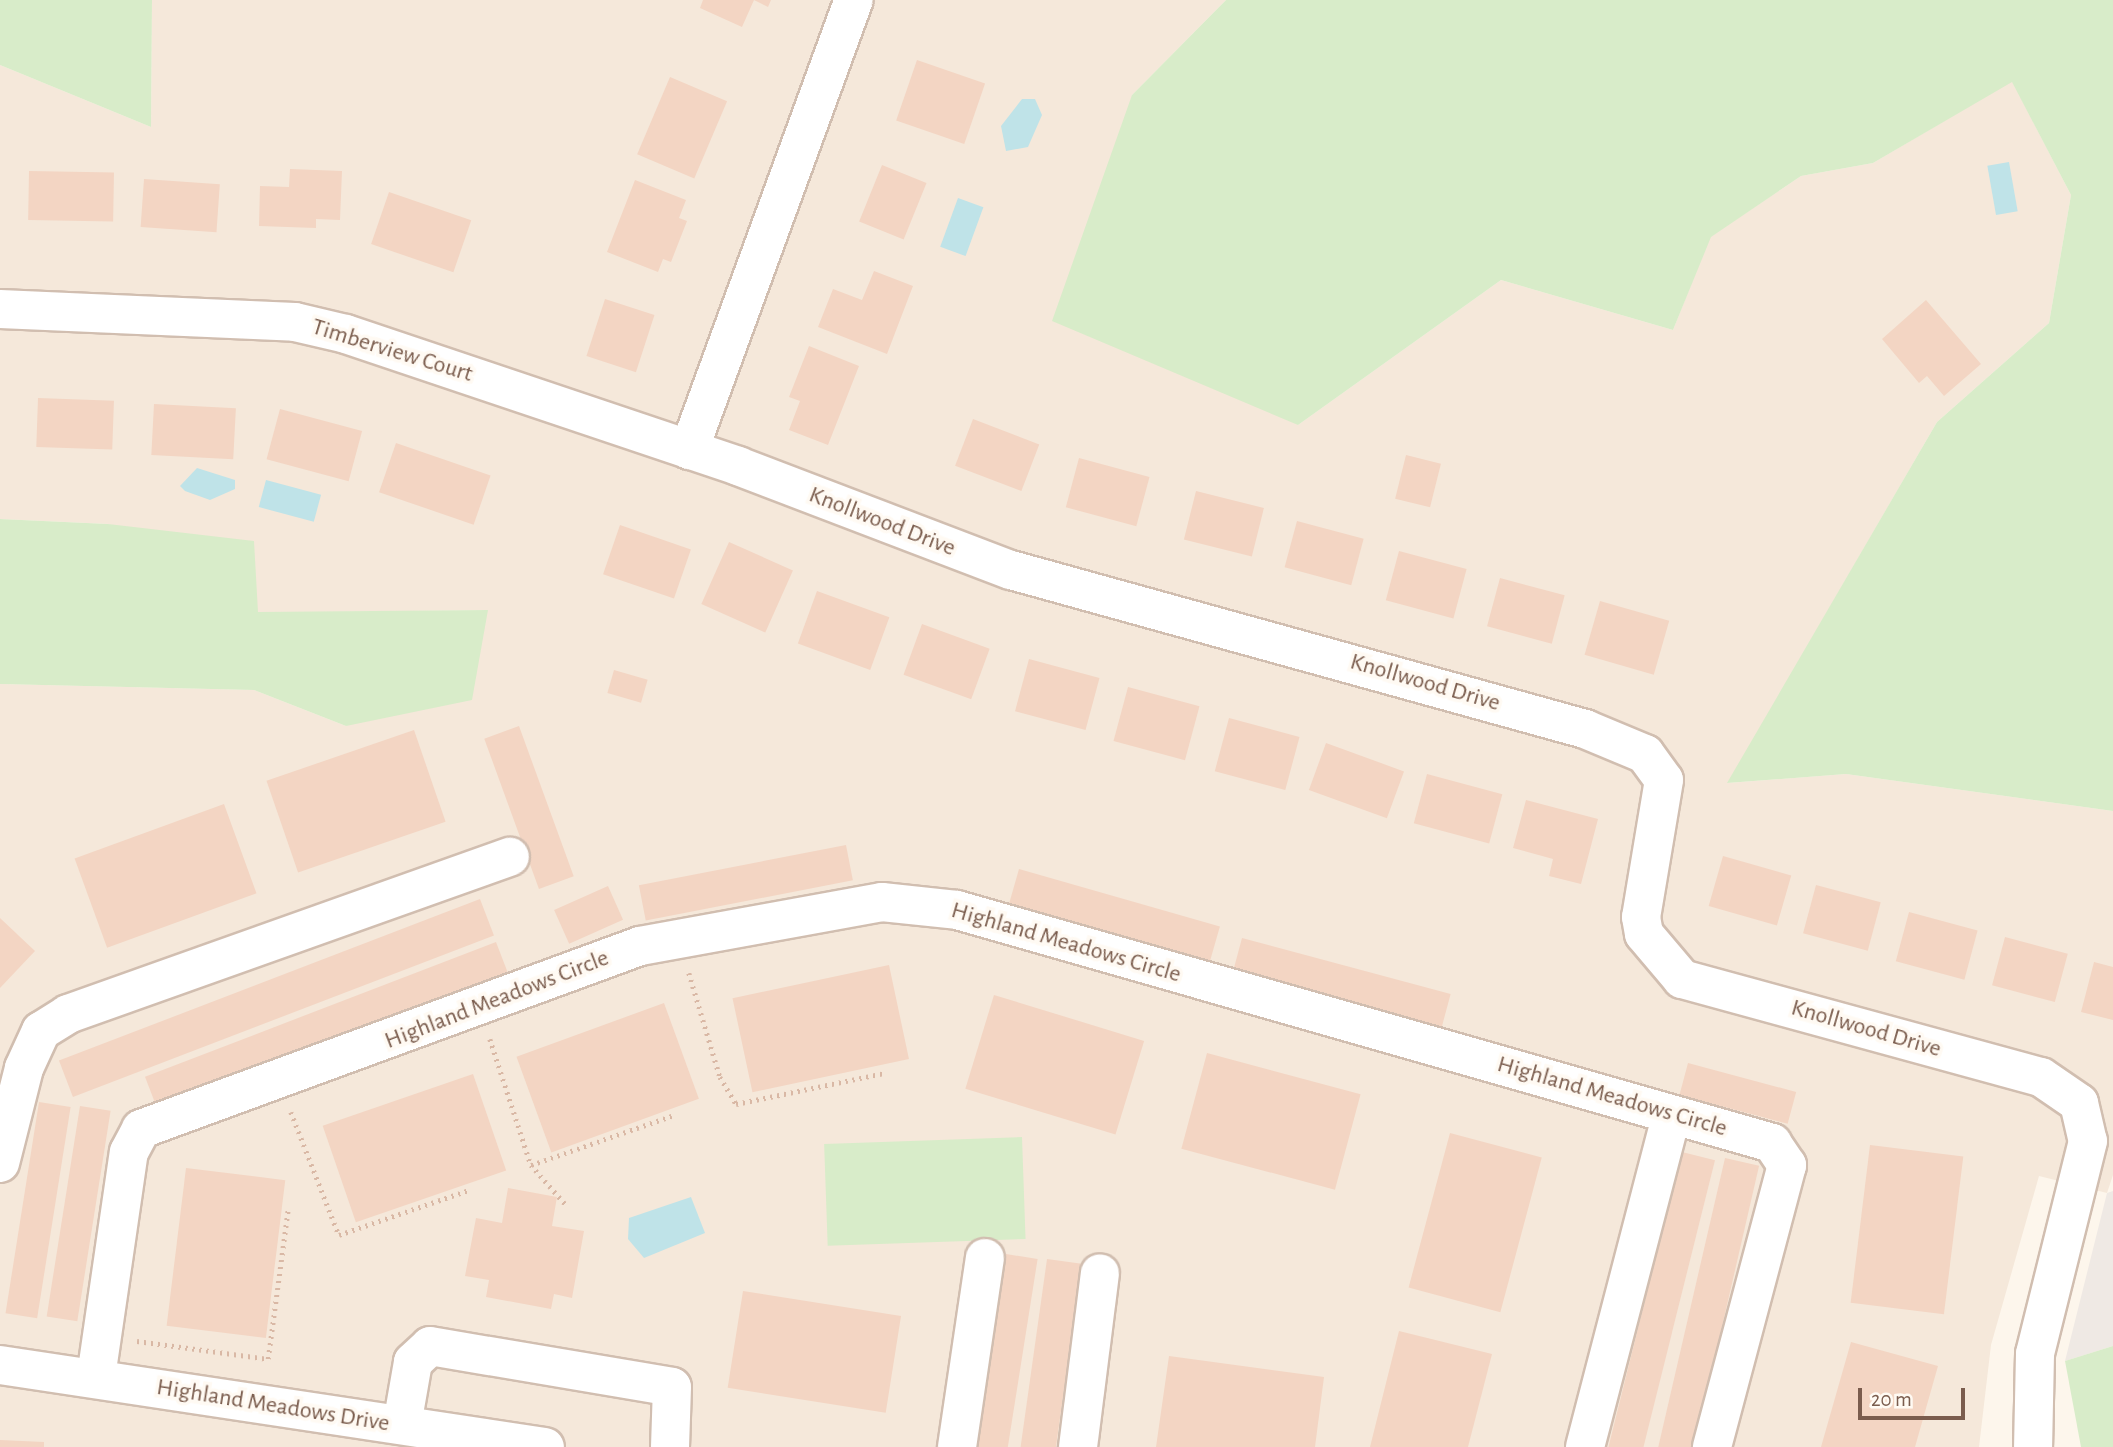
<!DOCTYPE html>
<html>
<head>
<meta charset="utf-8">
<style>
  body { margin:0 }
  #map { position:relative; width:2113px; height:1447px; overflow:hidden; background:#fdf6ec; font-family:"Alegreya Sans",sans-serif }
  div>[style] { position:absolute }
  .residential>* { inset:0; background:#f5e8da }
  .industrial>* { inset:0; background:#efe9e4 }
  .green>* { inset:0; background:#d8ecc9; transform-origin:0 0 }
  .water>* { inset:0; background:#bfe3e8; transform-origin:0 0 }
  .building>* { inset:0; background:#f3d5c3; transform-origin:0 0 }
  .path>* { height:4.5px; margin-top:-2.25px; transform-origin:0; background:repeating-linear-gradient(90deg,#d9b8a5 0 2px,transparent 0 7px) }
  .roads { filter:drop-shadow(2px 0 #d1beb0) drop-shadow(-2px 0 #d1beb0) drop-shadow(0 2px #d1beb0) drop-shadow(0 -2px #d1beb0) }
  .minor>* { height:38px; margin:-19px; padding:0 19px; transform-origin:19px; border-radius:19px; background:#fff }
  span { translate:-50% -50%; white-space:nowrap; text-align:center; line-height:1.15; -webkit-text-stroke:7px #fffaf3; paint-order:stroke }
  .street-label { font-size:24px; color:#7a5c4d }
  .scale { position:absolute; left:1858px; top:1388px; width:107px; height:32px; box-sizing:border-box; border:4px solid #7a5c4d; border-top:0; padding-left:9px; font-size:21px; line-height:24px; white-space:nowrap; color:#7a5c4d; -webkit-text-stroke:5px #fffaf3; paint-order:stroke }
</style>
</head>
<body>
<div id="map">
  <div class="residential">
    <i style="clip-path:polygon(152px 0,1226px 0,1132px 95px,1298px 425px,1501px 280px,1673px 330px,1710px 237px,1801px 176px,1873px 163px,2012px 81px,2071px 195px,2049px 323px,1937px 422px,1728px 783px,1846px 774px,2113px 811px,2113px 1175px,2107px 1193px,2039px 1176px,1991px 1345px,1979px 1447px,0 1447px,0 684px,254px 690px,346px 726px,488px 610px,258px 613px,109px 524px,0 519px,0 65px,151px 127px)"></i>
  </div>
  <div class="industrial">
    <i style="clip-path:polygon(2113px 1191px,2113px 1346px,2065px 1361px,2107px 1193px)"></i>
  </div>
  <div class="green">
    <i style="clip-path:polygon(0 0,152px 0,151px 127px,0 65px)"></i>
    <i style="clip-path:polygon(1226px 0,2113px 0,2113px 811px,1846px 774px,1727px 783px,1937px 422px,2049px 323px,2071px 195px,2012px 82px,1873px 163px,1801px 176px,1711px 237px,1673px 330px,1501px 280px,1298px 425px,1052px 321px,1132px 95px)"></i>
    <i style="clip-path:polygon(0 519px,108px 524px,254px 541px,258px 612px,488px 610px,472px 700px,346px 726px,254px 690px,0 684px)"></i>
    <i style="left:1022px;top:1137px;width:102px;height:198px;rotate:88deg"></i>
    <i style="clip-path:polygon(2113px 1346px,2113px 1447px,2081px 1447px,2065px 1361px)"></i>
  </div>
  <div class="water">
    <i style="clip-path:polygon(1022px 99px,1035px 99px,1042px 115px,1028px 147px,1006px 151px,1001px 126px)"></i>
    <i style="left:2009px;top:162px;width:50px;height:22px;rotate:80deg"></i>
    <i style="left:958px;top:198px;width:27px;height:52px;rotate:20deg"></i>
    <i style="clip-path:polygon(197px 468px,235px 480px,235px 489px,210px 500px,185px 491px,180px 486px)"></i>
    <i style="left:266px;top:480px;width:57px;height:28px;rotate:15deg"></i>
    <i style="clip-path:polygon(691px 1197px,705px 1233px,644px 1258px,628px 1239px,629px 1218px)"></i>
  </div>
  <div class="building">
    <i style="clip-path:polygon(703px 0,771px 0,768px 7px,754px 0,742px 27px,700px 8px)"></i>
    <i style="left:917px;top:60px;width:72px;height:64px;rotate:19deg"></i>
    <i style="left:670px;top:77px;width:62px;height:84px;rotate:23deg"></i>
    <i style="left:882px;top:165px;width:48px;height:61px;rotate:22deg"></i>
    <i style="clip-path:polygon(290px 169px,342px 171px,340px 220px,316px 219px,316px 228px,259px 226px,260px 186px,289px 187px)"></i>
    <i style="left:29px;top:171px;width:85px;height:49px;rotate:1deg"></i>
    <i style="left:144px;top:179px;width:76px;height:48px;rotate:4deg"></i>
    <i style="clip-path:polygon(635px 180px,686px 200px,679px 218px,687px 221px,671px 262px,663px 259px,658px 272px,607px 252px)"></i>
    <i style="left:389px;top:192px;width:87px;height:55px;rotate:19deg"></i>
    <i style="clip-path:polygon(874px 271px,913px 286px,887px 354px,818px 327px,833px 289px,862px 300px)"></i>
    <i style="left:605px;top:299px;width:52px;height:60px;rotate:18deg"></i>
    <i style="clip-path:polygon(1926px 300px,1981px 364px,1944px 396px,1927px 376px,1919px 383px,1882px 339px)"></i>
    <i style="clip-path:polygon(809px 346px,859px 366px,828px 445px,789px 430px,800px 401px,789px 397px)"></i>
    <i style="left:38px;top:398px;width:76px;height:49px;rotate:2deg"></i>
    <i style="left:154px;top:404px;width:82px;height:51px;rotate:3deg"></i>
    <i style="left:280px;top:409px;width:85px;height:52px;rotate:15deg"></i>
    <i style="left:973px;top:419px;width:71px;height:50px;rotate:21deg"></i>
    <i style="left:396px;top:443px;width:100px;height:52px;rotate:19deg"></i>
    <i style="left:1406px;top:455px;width:36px;height:45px;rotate:14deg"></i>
    <i style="left:1079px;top:458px;width:73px;height:51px;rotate:15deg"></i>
    <i style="left:1196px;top:491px;width:70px;height:50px;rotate:14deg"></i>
    <i style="left:1297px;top:521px;width:69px;height:48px;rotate:15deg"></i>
    <i style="left:620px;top:525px;width:75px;height:52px;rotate:19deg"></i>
    <i style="left:729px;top:542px;width:70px;height:68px;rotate:24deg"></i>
    <i style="left:1399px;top:551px;width:70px;height:51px;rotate:15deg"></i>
    <i style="left:1500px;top:578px;width:67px;height:50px;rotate:15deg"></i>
    <i style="left:817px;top:591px;width:77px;height:56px;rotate:20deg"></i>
    <i style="left:1600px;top:601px;width:72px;height:56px;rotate:16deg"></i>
    <i style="left:922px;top:624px;width:72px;height:54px;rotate:20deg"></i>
    <i style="left:1029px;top:659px;width:73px;height:54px;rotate:15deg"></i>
    <i style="left:614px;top:670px;width:35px;height:24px;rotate:16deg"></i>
    <i style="left:1128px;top:687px;width:74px;height:56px;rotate:15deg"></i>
    <i style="left:1229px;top:718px;width:73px;height:55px;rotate:15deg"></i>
    <i style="left:519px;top:726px;width:160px;height:37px;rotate:70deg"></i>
    <i style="left:414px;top:730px;width:97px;height:156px;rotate:71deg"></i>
    <i style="left:1326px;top:743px;width:83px;height:50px;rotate:20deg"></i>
    <i style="left:1427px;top:774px;width:78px;height:51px;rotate:15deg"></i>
    <i style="clip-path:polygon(1526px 800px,1598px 819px,1581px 884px,1549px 876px,1553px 859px,1513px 848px)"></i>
    <i style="left:224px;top:804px;width:95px;height:159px;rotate:70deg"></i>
    <i style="left:846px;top:845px;width:36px;height:211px;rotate:79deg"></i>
    <i style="left:1723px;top:856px;width:71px;height:52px;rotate:16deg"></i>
    <i style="left:1019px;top:869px;width:209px;height:39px;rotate:16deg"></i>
    <i style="left:1816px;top:885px;width:67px;height:50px;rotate:15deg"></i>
    <i style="left:608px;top:886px;width:37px;height:59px;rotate:66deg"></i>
    <i style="left:480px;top:899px;width:39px;height:451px;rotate:69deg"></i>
    <i style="left:1909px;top:912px;width:71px;height:51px;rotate:15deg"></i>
    <i style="clip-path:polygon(0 918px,35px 951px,0 988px)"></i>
    <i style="left:2005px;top:937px;width:65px;height:50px;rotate:15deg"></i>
    <i style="left:1242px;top:938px;width:216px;height:35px;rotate:15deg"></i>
    <i style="left:496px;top:942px;width:33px;height:376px;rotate:69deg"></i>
    <i style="clip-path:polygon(2094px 962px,2113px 967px,2113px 1020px,2081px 1012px)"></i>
    <i style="left:889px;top:965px;width:96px;height:160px;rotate:78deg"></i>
    <i style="left:994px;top:995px;width:157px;height:98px;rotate:17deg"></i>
    <i style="left:664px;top:1003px;width:102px;height:157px;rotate:70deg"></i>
    <i style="left:1207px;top:1053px;width:159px;height:99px;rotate:15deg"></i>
    <i style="left:1688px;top:1063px;width:112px;height:33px;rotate:15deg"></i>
    <i style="left:473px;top:1074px;width:102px;height:159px;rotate:71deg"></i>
    <i style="left:39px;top:1102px;width:32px;height:214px;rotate:9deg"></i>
    <i style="left:80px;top:1106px;width:31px;height:213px;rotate:9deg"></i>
    <i style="left:1450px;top:1133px;width:95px;height:160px;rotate:15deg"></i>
    <i style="left:1870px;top:1145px;width:94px;height:159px;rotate:7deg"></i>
    <i style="left:1682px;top:1152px;width:34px;height:305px;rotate:14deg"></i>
    <i style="left:1725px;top:1158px;width:35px;height:299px;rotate:13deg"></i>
    <i style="left:186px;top:1168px;width:100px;height:159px;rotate:7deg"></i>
    <i style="clip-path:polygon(508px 1188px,557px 1197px,552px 1226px,584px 1231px,572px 1298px,554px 1294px,551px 1309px,486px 1297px,489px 1280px,465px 1276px,476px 1218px,502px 1223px)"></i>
    <i style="left:1006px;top:1254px;width:32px;height:195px;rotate:9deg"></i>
    <i style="left:1047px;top:1259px;width:35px;height:190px;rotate:8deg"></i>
    <i style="left:743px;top:1291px;width:160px;height:98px;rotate:9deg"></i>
    <i style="clip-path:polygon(1399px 1331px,1492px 1354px,1468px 1447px,1370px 1447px)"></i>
    <i style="clip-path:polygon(1851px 1342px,1938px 1366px,1915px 1447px,1821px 1447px)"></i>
    <i style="clip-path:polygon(1169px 1356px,1324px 1377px,1315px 1447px,1156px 1447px)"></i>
    <i style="clip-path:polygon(0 1440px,44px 1442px,44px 1447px,0 1447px)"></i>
  </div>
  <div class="path">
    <i style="left:689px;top:973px;width:109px;rotate:73.4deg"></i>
    <i style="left:720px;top:1077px;width:31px;rotate:59deg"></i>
    <i style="left:736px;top:1104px;width:151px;rotate:-11.8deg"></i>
    <i style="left:490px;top:1039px;width:133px;rotate:72deg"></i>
    <i style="left:531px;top:1165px;width:149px;rotate:-19.2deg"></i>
    <i style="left:291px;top:1112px;width:132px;rotate:68.7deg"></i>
    <i style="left:339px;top:1235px;width:138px;rotate:-19.1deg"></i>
    <i style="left:531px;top:1165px;width:55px;rotate:48.7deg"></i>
    <i style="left:137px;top:1341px;width:132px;rotate:7.8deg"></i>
    <i style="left:268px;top:1359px;width:150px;rotate:-82.4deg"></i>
  </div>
  <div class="roads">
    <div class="minor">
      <i style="left:0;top:309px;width:295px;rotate:2.5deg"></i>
      <i style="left:295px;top:322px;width:52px;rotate:13.2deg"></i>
      <i style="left:346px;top:334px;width:414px;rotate:18.6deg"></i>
      <i style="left:738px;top:466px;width:292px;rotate:20.9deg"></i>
      <i style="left:1011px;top:570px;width:596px;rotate:15.48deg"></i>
      <i style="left:1585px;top:729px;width:65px;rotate:22.6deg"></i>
      <i style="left:1645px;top:754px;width:32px;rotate:54deg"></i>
      <i style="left:1664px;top:780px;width:139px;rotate:99.5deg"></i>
      <i style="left:1641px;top:917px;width:17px;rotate:80deg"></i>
      <i style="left:1644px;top:934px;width:59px;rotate:49.8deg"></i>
      <i style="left:1682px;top:979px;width:372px;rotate:15.3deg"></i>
      <i style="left:2041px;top:1077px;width:46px;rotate:34.4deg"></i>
      <i style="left:2079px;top:1103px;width:39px;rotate:77deg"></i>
      <i style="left:2088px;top:1141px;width:219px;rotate:104deg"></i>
      <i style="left:2035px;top:1354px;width:93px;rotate:91.2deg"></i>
      <i style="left:689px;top:450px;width:479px;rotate:-69.9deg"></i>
      <i style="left:0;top:1163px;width:98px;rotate:-75.8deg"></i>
      <i style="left:24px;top:1068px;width:41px;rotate:-65.3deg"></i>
      <i style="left:41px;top:1031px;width:32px;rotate:-32deg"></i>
      <i style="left:68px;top:1014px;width:469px;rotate:-19.6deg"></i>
      <i style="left:0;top:1365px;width:551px;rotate:8.56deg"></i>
      <i style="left:96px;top:1377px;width:227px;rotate:-81.7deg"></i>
      <i style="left:129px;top:1152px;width:26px;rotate:-62deg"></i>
      <i style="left:141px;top:1129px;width:531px;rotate:-20.14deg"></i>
      <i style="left:640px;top:946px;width:246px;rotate:-10.3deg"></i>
      <i style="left:882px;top:902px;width:75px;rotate:6.1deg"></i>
      <i style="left:957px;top:910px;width:848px;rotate:15.95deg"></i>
      <i style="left:1772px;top:1143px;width:27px;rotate:56deg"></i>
      <i style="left:1787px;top:1165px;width:292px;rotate:104.9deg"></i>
      <i style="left:402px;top:1425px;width:64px;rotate:-80.1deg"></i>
      <i style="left:413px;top:1362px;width:23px;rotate:-43deg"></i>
      <i style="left:430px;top:1346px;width:245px;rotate:9.6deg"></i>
      <i style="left:672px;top:1387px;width:60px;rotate:91.9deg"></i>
      <i style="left:957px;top:1447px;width:191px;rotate:-81.6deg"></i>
      <i style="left:1078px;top:1447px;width:175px;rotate:-82.8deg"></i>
      <i style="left:1585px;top:1447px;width:342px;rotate:-75.4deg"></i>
    </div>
  </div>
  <div class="street-label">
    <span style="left:392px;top:351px;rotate:17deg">Timberview Court</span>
    <span style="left:882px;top:522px;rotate:21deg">Knollwood Drive</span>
    <span style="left:1425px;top:683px;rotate:16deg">Knollwood Drive</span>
    <span style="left:1066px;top:943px;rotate:16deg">Highland Meadows Circle</span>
    <span style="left:497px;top:1000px;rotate:-21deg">Highland Meadows Circle</span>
    <span style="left:1866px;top:1029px;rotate:16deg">Knollwood Drive</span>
    <span style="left:1612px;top:1097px;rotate:16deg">Highland Meadows Circle</span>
    <span style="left:273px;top:1406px;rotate:9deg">Highland Meadows Drive</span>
  </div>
  <div class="scale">20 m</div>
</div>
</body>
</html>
